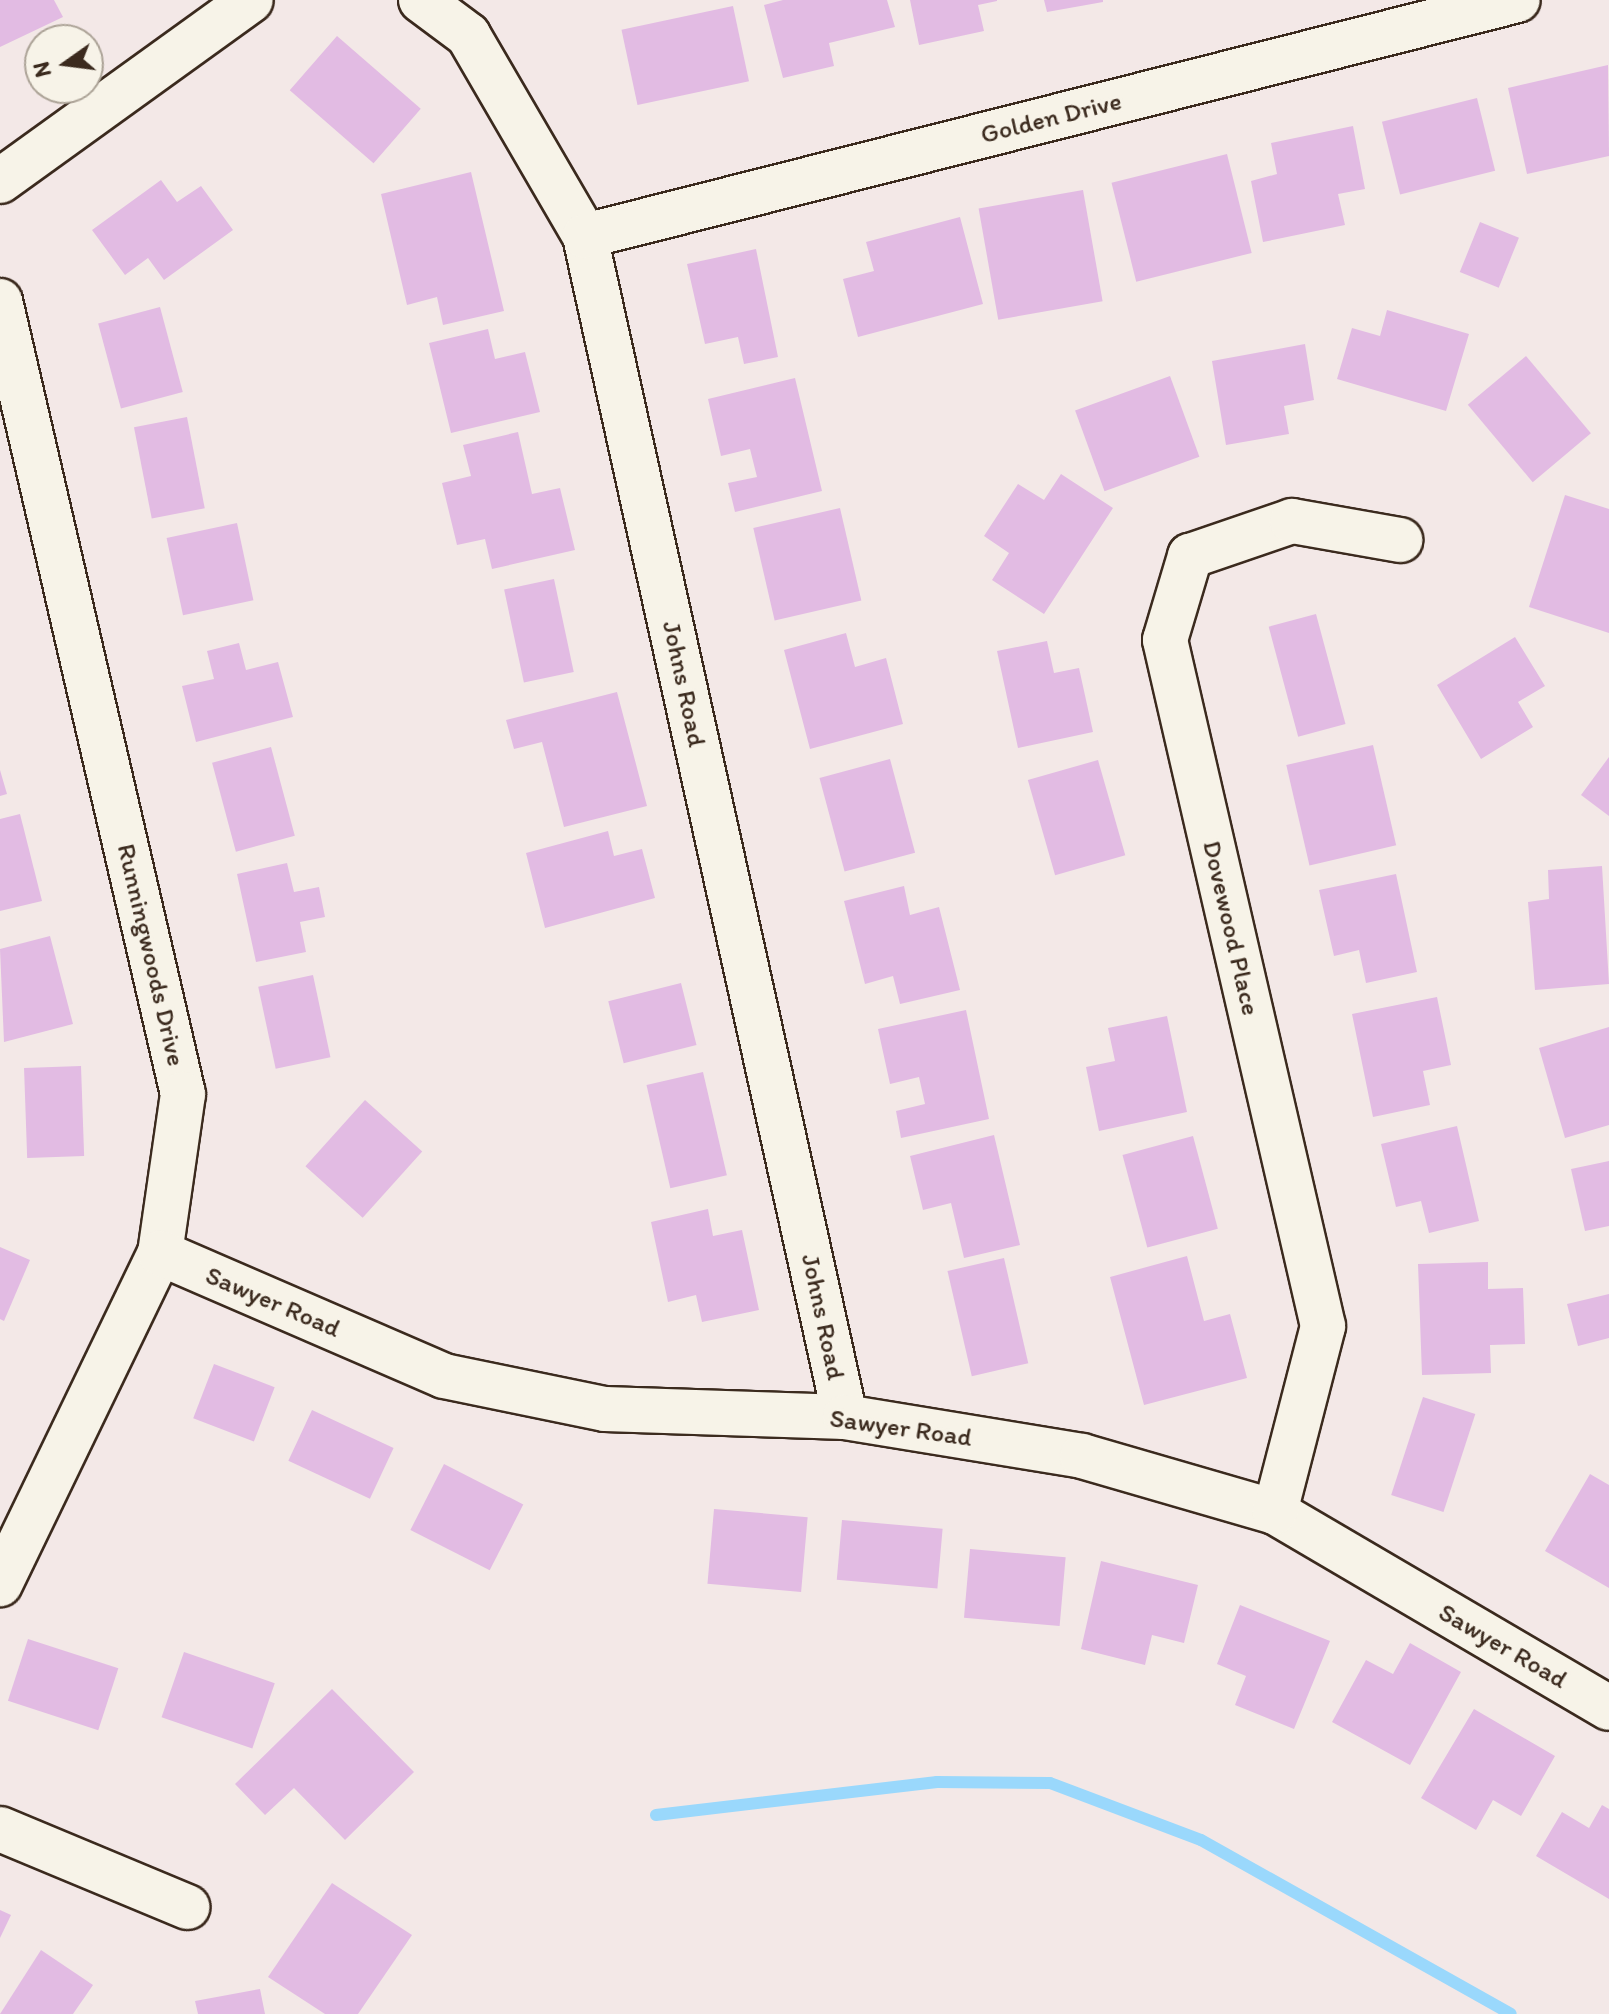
<!DOCTYPE html>
<html>
<head>
<meta charset="utf-8">
<style>
  body { margin:0 }
  #map { position:relative; width:1609px; height:2014px; overflow:hidden; background:#f3e8e7; font-family:Itim,sans-serif }
  div>[style] { position:absolute }
  .stream>* { height:12px; margin:-6px; padding:0 6px; transform-origin:6px; border-radius:6px; background:#9ad8fc }
  .building>* { inset:0; background:#e2bbe3; transform-origin:0 0 }
  .roads { filter:drop-shadow(2px 0 #3b2a1e) drop-shadow(-2px 0 #3b2a1e) drop-shadow(0 2px #3b2a1e) drop-shadow(0 -2px #3b2a1e) }
  .minor>* { height:44px; margin:-22px; padding:0 22px; transform-origin:22px; border-radius:22px; background:#f7f3e8 }
  span { translate:-50% -50%; white-space:nowrap; text-align:center; line-height:1.15; -webkit-text-stroke:6px #f7f3e8; paint-order:stroke }
  .street-label { font-size:26px; color:#3b2a1e }
  .north { position:absolute; left:24px; top:24px; width:80px; height:80px; box-sizing:border-box; background:#f7f3e8; border:2px solid #aca397; border-radius:50%; rotate:256deg; font-size:22px; font-weight:700; line-height:32px; text-align:center; color:#3b2a1e }
  .north::after { content:''; display:block; margin:auto; width:28px; height:36px; background:#3b2a1e; clip-path:polygon(50% 0,100% 100%,50% 72%,0 100%) }
</style>
</head>
<body>
<div id="map">
  <div class="stream">
    <i style="left:656px;top:1815px;width:283px;rotate:-6.7deg"></i>
    <i style="left:937px;top:1782px;width:113px;rotate:0.5deg"></i>
    <i style="left:1050px;top:1783px;width:161px;rotate:20.7deg"></i>
    <i style="left:1201px;top:1840px;width:355px;rotate:29.3deg"></i>
  </div>
  <div class="building">
    <i style="clip-path:polygon(0 0,54px 0,63px 17px,0 47px)"></i>
    <i style="clip-path:polygon(783px 0,887px 0,895px 27px,829px 43px,834px 66px,783px 78px,764px 5px)"></i>
    <i style="clip-path:polygon(910px 0,997px 0,997px 1px,978px 5px,984px 31px,919px 45px)"></i>
    <i style="clip-path:polygon(1044px 0,1103px 0,1103px 2px,1047px 12px)"></i>
    <i style="left:733px;top:6px;width:77px;height:114px;rotate:78deg"></i>
    <i style="left:337px;top:36px;width:111px;height:72px;rotate:41deg"></i>
    <i style="clip-path:polygon(1608px 65px,1609px 156px,1527px 174px,1508px 88px)"></i>
    <i style="left:1477px;top:98px;width:75px;height:98px;rotate:76deg"></i>
    <i style="clip-path:polygon(1353px 126px,1365px 189px,1338px 194px,1345px 225px,1263px 242px,1251px 181px,1277px 174px,1271px 143px)"></i>
    <i style="left:1227px;top:154px;width:102px;height:119px;rotate:76deg"></i>
    <i style="clip-path:polygon(471px 172px,504px 311px,443px 325px,437px 297px,407px 305px,381px 194px)"></i>
    <i style="clip-path:polygon(161px 180px,177px 202px,201px 186px,233px 230px,164px 280px,148px 258px,125px 275px,92px 230px)"></i>
    <i style="left:1083px;top:190px;width:113px;height:106px;rotate:80deg"></i>
    <i style="clip-path:polygon(960px 217px,983px 304px,858px 337px,843px 279px,874px 271px,866px 242px)"></i>
    <i style="left:1480px;top:222px;width:42px;height:54px;rotate:22deg"></i>
    <i style="clip-path:polygon(756px 249px,778px 357px,744px 364px,738px 337px,705px 344px,687px 264px)"></i>
    <i style="left:160px;top:307px;width:88px;height:64px;rotate:75deg"></i>
    <i style="clip-path:polygon(1387px 310px,1469px 334px,1446px 411px,1337px 379px,1352px 328px,1380px 336px)"></i>
    <i style="clip-path:polygon(488px 329px,495px 359px,525px 352px,540px 412px,451px 433px,429px 343px)"></i>
    <i style="clip-path:polygon(1305px 344px,1314px 400px,1284px 406px,1289px 434px,1226px 445px,1212px 361px)"></i>
    <i style="left:1526px;top:356px;width:101px;height:76px;rotate:50deg"></i>
    <i style="left:1170px;top:376px;width:86px;height:101px;rotate:70deg"></i>
    <i style="clip-path:polygon(795px 378px,822px 491px,735px 512px,728px 483px,757px 477px,750px 449px,721px 456px,708px 399px)"></i>
    <i style="left:187px;top:417px;width:93px;height:54px;rotate:79deg"></i>
    <i style="clip-path:polygon(518px 432px,532px 494px,560px 488px,575px 550px,492px 569px,485px 539px,457px 545px,442px 483px,471px 476px,463px 445px)"></i>
    <i style="clip-path:polygon(1061px 474px,1113px 508px,1044px 614px,992px 580px,1009px 553px,984px 536px,1018px 484px,1044px 500px)"></i>
    <i style="clip-path:polygon(1565px 495px,1609px 509px,1609px 633px,1529px 607px)"></i>
    <i style="left:840px;top:508px;width:95px;height:89px;rotate:77deg"></i>
    <i style="left:237px;top:523px;width:79px;height:72px;rotate:78deg"></i>
    <i style="left:554px;top:579px;width:95px;height:51px;rotate:78deg"></i>
    <i style="left:1316px;top:614px;width:114px;height:49px;rotate:75deg"></i>
    <i style="clip-path:polygon(846px 633px,855px 667px,886px 658px,903px 724px,810px 749px,784px 650px)"></i>
    <i style="clip-path:polygon(1515px 637px,1545px 686px,1518px 702px,1533px 727px,1481px 759px,1437px 685px)"></i>
    <i style="clip-path:polygon(1047px 641px,1054px 673px,1079px 668px,1093px 732px,1018px 748px,997px 651px)"></i>
    <i style="clip-path:polygon(239px 643px,246px 670px,278px 662px,293px 717px,196px 742px,182px 686px,214px 679px,207px 651px)"></i>
    <i style="clip-path:polygon(617px 692px,647px 806px,564px 827px,542px 742px,514px 749px,506px 720px)"></i>
    <i style="left:1373px;top:745px;width:103px;height:89px;rotate:77deg"></i>
    <i style="left:271px;top:747px;width:92px;height:61px;rotate:75deg"></i>
    <i style="clip-path:polygon(1609px 757px,1609px 816px,1581px 795px)"></i>
    <i style="left:890px;top:759px;width:97px;height:73px;rotate:75deg"></i>
    <i style="left:1098px;top:760px;width:99px;height:73px;rotate:74deg"></i>
    <i style="clip-path:polygon(0 770px,7px 794px,0 796px)"></i>
    <i style="clip-path:polygon(20px 814px,42px 901px,0 911px,0 819px)"></i>
    <i style="clip-path:polygon(608px 831px,614px 856px,642px 849px,655px 898px,545px 928px,526px 853px)"></i>
    <i style="clip-path:polygon(287px 863px,294px 892px,319px 887px,325px 917px,300px 922px,306px 952px,256px 962px,237px 874px)"></i>
    <i style="clip-path:polygon(1602px 866px,1609px 984px,1535px 990px,1528px 902px,1549px 899px,1548px 870px)"></i>
    <i style="clip-path:polygon(1396px 874px,1417px 972px,1366px 983px,1359px 950px,1334px 956px,1319px 890px)"></i>
    <i style="clip-path:polygon(904px 886px,910px 915px,939px 907px,960px 990px,900px 1004px,893px 976px,865px 984px,844px 901px)"></i>
    <i style="clip-path:polygon(50px 936px,73px 1024px,4px 1042px,0 949px)"></i>
    <i style="left:313px;top:975px;width:84px;height:56px;rotate:78deg"></i>
    <i style="left:681px;top:983px;width:64px;height:75px;rotate:76deg"></i>
    <i style="clip-path:polygon(1437px 997px,1451px 1065px,1423px 1071px,1430px 1105px,1373px 1117px,1352px 1014px)"></i>
    <i style="clip-path:polygon(966px 1010px,989px 1119px,901px 1138px,896px 1111px,925px 1104px,919px 1077px,890px 1084px,878px 1029px)"></i>
    <i style="clip-path:polygon(1167px 1016px,1187px 1112px,1099px 1131px,1086px 1067px,1115px 1061px,1108px 1028px)"></i>
    <i style="clip-path:polygon(1609px 1027px,1609px 1125px,1565px 1138px,1539px 1048px)"></i>
    <i style="left:81px;top:1066px;width:90px;height:57px;rotate:88deg"></i>
    <i style="left:703px;top:1072px;width:106px;height:58px;rotate:77deg"></i>
    <i style="left:365px;top:1100px;width:77px;height:89px;rotate:42deg"></i>
    <i style="clip-path:polygon(1457px 1126px,1479px 1221px,1429px 1233px,1421px 1201px,1396px 1207px,1381px 1144px)"></i>
    <i style="clip-path:polygon(994px 1135px,1020px 1245px,964px 1258px,951px 1203px,923px 1210px,910px 1156px)"></i>
    <i style="left:1193px;top:1136px;width:96px;height:73px;rotate:75deg"></i>
    <i style="clip-path:polygon(1609px 1161px,1609px 1226px,1585px 1231px,1571px 1169px)"></i>
    <i style="clip-path:polygon(708px 1209px,713px 1236px,742px 1230px,759px 1310px,702px 1322px,696px 1295px,668px 1302px,651px 1222px)"></i>
    <i style="clip-path:polygon(0 1247px,30px 1260px,4px 1321px,0 1319px)"></i>
    <i style="clip-path:polygon(1187px 1256px,1204px 1321px,1230px 1314px,1247px 1378px,1144px 1405px,1110px 1277px)"></i>
    <i style="left:1004px;top:1258px;width:108px;height:58px;rotate:77deg"></i>
    <i style="clip-path:polygon(1488px 1262px,1488px 1289px,1523px 1288px,1525px 1344px,1490px 1345px,1491px 1373px,1422px 1375px,1418px 1264px)"></i>
    <i style="clip-path:polygon(1609px 1294px,1609px 1338px,1578px 1346px,1567px 1304px)"></i>
    <i style="left:214px;top:1364px;width:65px;height:58px;rotate:21deg"></i>
    <i style="left:1423px;top:1397px;width:55px;height:103px;rotate:18deg"></i>
    <i style="left:312px;top:1410px;width:90px;height:56px;rotate:25deg"></i>
    <i style="left:444px;top:1464px;width:89px;height:74px;rotate:27deg"></i>
    <i style="clip-path:polygon(1590px 1474px,1609px 1485px,1609px 1588px,1545px 1551px)"></i>
    <i style="left:714px;top:1509px;width:94px;height:75px;rotate:5deg"></i>
    <i style="left:842px;top:1520px;width:101px;height:60px;rotate:5deg"></i>
    <i style="left:970px;top:1549px;width:96px;height:69px;rotate:5deg"></i>
    <i style="clip-path:polygon(1101px 1561px,1198px 1585px,1184px 1643px,1152px 1635px,1145px 1665px,1081px 1649px)"></i>
    <i style="clip-path:polygon(1240px 1605px,1330px 1641px,1294px 1729px,1235px 1705px,1246px 1676px,1217px 1664px)"></i>
    <i style="left:28px;top:1639px;width:95px;height:65px;rotate:18deg"></i>
    <i style="clip-path:polygon(1410px 1643px,1461px 1672px,1410px 1765px,1332px 1722px,1366px 1660px,1393px 1674px)"></i>
    <i style="left:184px;top:1652px;width:96px;height:69px;rotate:19deg"></i>
    <i style="clip-path:polygon(332px 1689px,414px 1772px,345px 1840px,294px 1788px,265px 1815px,235px 1784px)"></i>
    <i style="clip-path:polygon(1474px 1709px,1555px 1756px,1521px 1816px,1493px 1800px,1476px 1830px,1421px 1798px)"></i>
    <i style="clip-path:polygon(1602px 1805px,1609px 1809px,1609px 1899px,1536px 1856px,1562px 1812px,1589px 1828px)"></i>
    <i style="clip-path:polygon(332px 1883px,412px 1935px,358px 2014px,325px 2014px,268px 1977px)"></i>
    <i style="clip-path:polygon(0 1910px,11px 1915px,0 1938px)"></i>
    <i style="clip-path:polygon(41px 1950px,93px 1985px,73px 2014px,0 2014px)"></i>
    <i style="clip-path:polygon(260px 1989px,265px 2014px,198px 2014px,195px 2001px)"></i>
  </div>
  <div class="roads">
    <div class="minor">
      <i style="left:421px;top:0;width:59px;rotate:36.7deg"></i>
      <i style="left:468px;top:35px;width:233px;rotate:59.8deg"></i>
      <i style="left:585px;top:236px;width:1209px;rotate:77.58deg"></i>
      <i style="left:0;top:181px;width:309px;rotate:-35.8deg"></i>
      <i style="left:585px;top:236px;width:962px;rotate:-14.2deg"></i>
      <i style="left:0;top:301px;width:814px;rotate:77.01deg"></i>
      <i style="left:183px;top:1094px;width:161px;rotate:98.2deg"></i>
      <i style="left:160px;top:1253px;width:368px;rotate:115.8deg"></i>
      <i style="left:160px;top:1253px;width:309px;rotate:23.4deg"></i>
      <i style="left:444px;top:1376px;width:164px;rotate:11.6deg"></i>
      <i style="left:605px;top:1409px;width:240px;rotate:1.9deg"></i>
      <i style="left:845px;top:1417px;width:240px;rotate:9.3deg"></i>
      <i style="left:1082px;top:1456px;width:201px;rotate:16.2deg"></i>
      <i style="left:1275px;top:1512px;width:387px;rotate:30.4deg"></i>
      <i style="left:1275px;top:1512px;width:192px;rotate:-75.5deg"></i>
      <i style="left:1323px;top:1326px;width:704px;rotate:-102.97deg"></i>
      <i style="left:1165px;top:640px;width:88px;rotate:-73.4deg"></i>
      <i style="left:1190px;top:556px;width:108px;rotate:-18.9deg"></i>
      <i style="left:1292px;top:521px;width:110px;rotate:10deg"></i>
      <i style="left:0;top:1829px;width:203px;rotate:22.6deg"></i>
    </div>
  </div>
  <div class="street-label">
    <span style="left:1051px;top:118px;rotate:-14deg">Golden Drive</span>
    <span style="left:684px;top:684px;rotate:78deg">Johns Road</span>
    <span style="left:1231px;top:928px;rotate:77deg">Dovewood Place</span>
    <span style="left:151px;top:955px;rotate:77deg">Runningwoods Drive</span>
    <span style="left:273px;top:1302px;rotate:23deg">Sawyer Road</span>
    <span style="left:823px;top:1317px;rotate:78deg">Johns Road</span>
    <span style="left:901px;top:1428px;rotate:8deg">Sawyer Road</span>
    <span style="left:1503px;top:1646px;rotate:30deg">Sawyer Road</span>
  </div>
  <div class="north">N</div>
</div>
</body>
</html>
